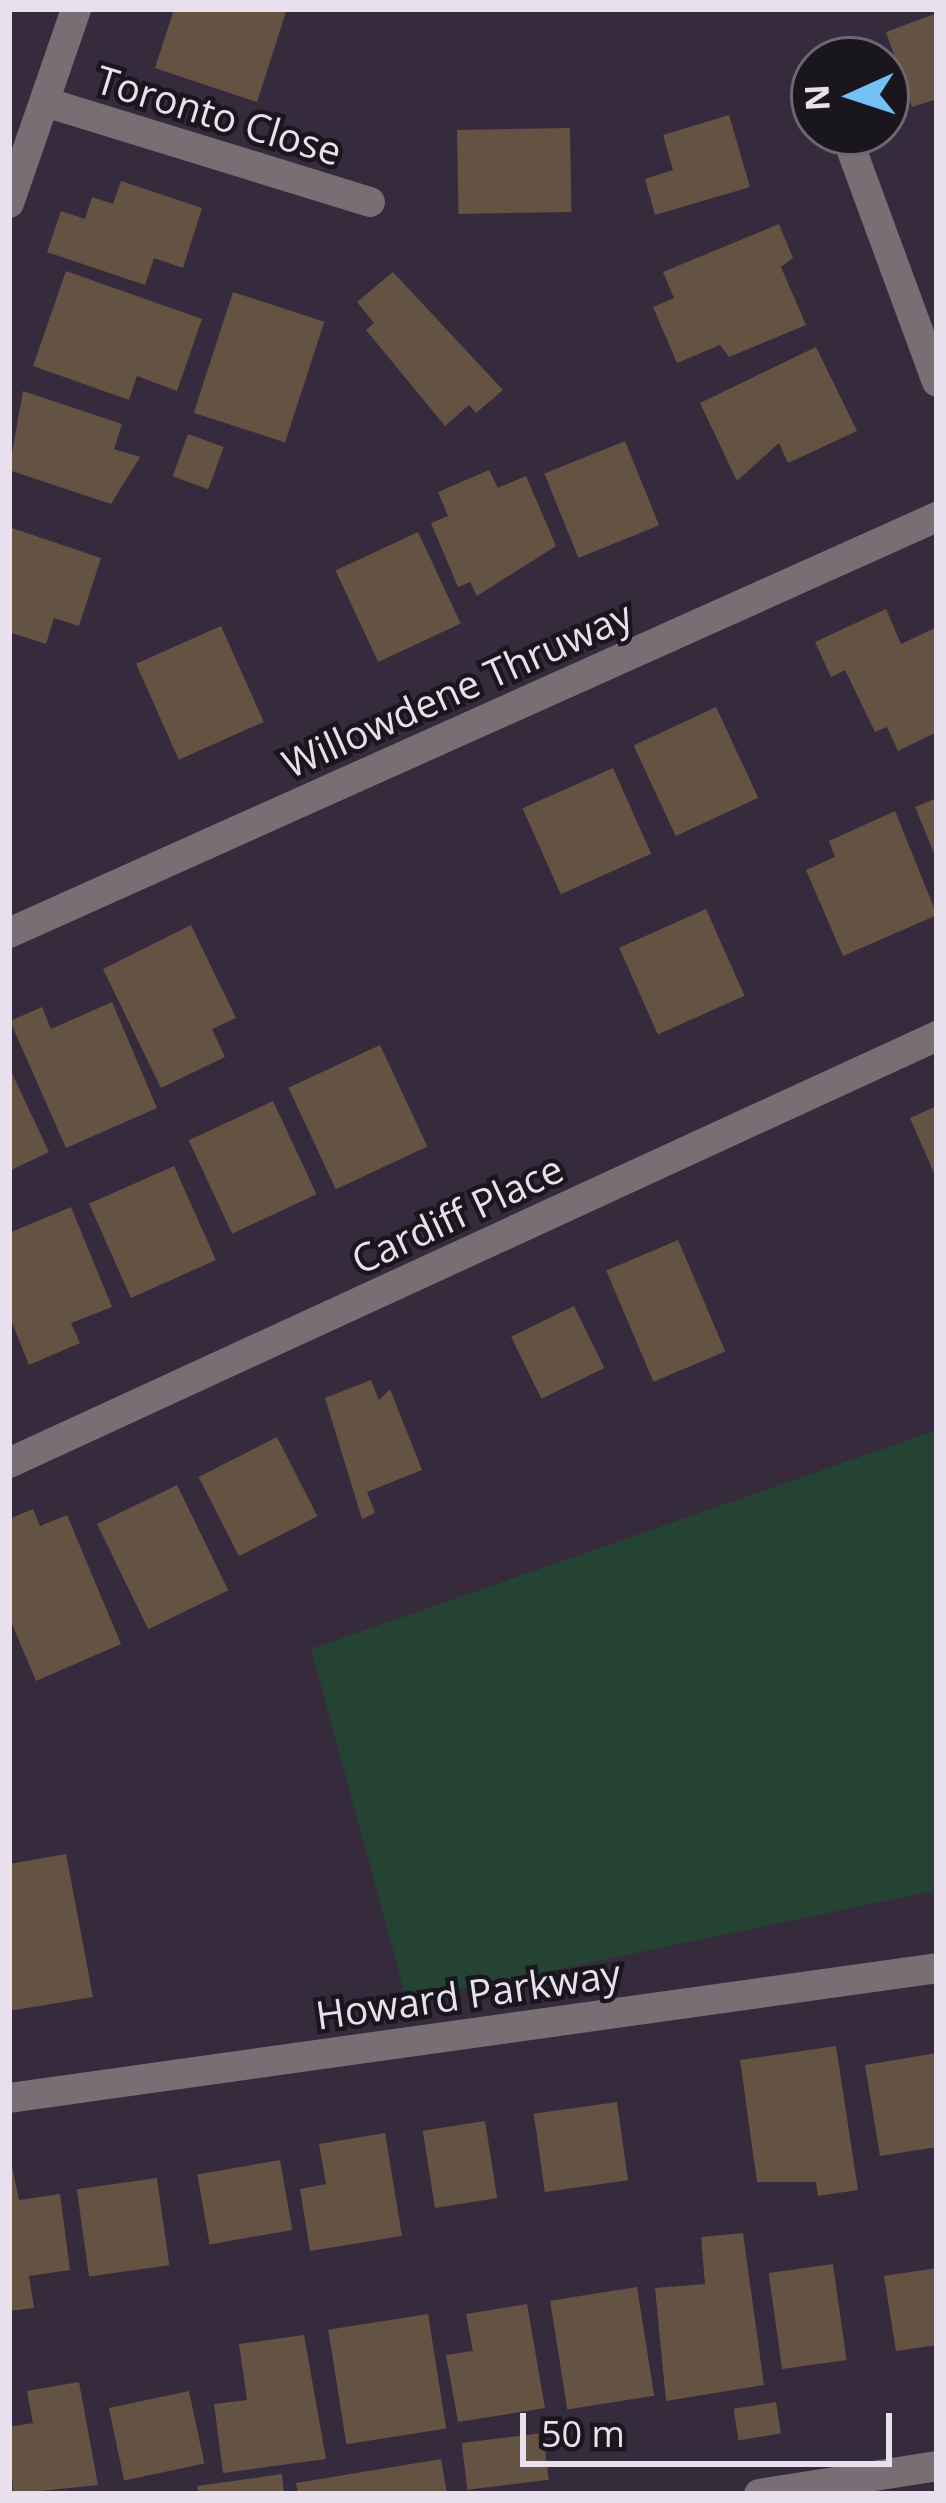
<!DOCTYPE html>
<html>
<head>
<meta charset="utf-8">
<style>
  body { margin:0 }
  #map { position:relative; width:946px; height:2503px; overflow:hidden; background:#352b3d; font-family:"Open Sans",sans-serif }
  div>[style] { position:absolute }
  .green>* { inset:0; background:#254333 }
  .building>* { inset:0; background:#645243; transform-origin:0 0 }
  .minor>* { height:30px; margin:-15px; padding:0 15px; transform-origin:15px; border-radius:15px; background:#786e73 }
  span { translate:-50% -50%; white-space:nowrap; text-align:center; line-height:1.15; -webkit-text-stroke:9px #1a161e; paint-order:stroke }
  .street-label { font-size:39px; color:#e8e1ed }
  .frame { position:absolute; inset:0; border:12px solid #e8e1ed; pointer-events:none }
  .north { position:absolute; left:790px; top:36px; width:120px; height:120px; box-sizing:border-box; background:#1a161e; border:3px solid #6c6771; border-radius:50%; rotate:267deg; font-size:33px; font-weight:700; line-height:48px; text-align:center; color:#e8e1ed }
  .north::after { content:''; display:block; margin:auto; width:42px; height:54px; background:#73c1f5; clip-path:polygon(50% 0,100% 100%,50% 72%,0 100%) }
  .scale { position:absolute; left:520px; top:2413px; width:372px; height:54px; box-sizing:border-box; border:6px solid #e8e1ed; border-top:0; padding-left:15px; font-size:36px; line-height:42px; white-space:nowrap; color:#e8e1ed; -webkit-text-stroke:9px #1a161e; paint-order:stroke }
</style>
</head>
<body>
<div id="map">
  <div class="green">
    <i style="clip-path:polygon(937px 1430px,937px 1890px,407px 2001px,311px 1649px)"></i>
  </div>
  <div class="building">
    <i style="clip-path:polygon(174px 9px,286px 12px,257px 102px,155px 68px)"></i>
    <i style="clip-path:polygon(937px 13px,937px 99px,912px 107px,886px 32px)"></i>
    <i style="clip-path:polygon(729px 115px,750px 187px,655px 215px,645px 179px,673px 170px,663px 135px)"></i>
    <i style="left:570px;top:128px;width:84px;height:113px;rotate:89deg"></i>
    <i style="clip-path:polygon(121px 181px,202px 208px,183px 268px,154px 258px,145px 285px,47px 252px,61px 211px,85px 219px,92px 197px,113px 204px)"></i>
    <i style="clip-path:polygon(779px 224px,793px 258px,781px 267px,806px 325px,729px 357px,720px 345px,677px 363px,653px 307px,674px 298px,663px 272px)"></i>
    <i style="clip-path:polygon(66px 271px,202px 319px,177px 391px,137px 376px,129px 400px,33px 366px)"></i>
    <i style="clip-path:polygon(393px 272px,503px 390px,476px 413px,469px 405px,445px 426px,366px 330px,374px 323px,357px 302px)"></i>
    <i style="left:233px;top:292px;width:96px;height:127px;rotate:18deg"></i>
    <i style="clip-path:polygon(816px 347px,857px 431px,788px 463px,779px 443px,737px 481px,700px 403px)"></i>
    <i style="clip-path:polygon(23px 391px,122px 424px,114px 449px,140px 457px,111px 504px,9px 470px)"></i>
    <i style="left:188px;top:434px;width:38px;height:45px;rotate:20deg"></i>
    <i style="left:625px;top:441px;width:91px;height:87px;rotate:68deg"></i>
    <i style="clip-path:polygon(489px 470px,498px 488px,526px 476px,556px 546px,477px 596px,470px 582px,458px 587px,431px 523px,448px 516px,438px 492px)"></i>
    <i style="clip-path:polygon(9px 527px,101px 558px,79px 626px,54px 618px,46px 644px,9px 632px)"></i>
    <i style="left:418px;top:532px;width:101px;height:91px;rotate:65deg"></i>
    <i style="clip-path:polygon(886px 609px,901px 644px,937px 627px,937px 732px,898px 751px,887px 727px,875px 732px,845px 670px,831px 677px,815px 642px)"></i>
    <i style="left:221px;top:626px;width:105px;height:93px;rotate:66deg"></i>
    <i style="left:716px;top:707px;width:100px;height:91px;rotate:65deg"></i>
    <i style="left:613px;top:768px;width:94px;height:99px;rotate:66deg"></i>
    <i style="clip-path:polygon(937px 798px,937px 860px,915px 807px)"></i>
    <i style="clip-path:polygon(895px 811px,937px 915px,843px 956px,806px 870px,835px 857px,829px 841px)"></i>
    <i style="left:706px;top:909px;width:95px;height:95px;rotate:66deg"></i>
    <i style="clip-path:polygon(191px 925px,236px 1018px,212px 1029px,225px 1057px,161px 1088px,103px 969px)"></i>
    <i style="clip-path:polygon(112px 1002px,157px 1108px,66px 1148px,10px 1021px,42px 1007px,51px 1029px)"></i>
    <i style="left:380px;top:1045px;width:112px;height:101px;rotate:65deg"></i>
    <i style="clip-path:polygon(9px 1067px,49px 1152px,9px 1171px)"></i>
    <i style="left:273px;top:1101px;width:103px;height:93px;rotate:65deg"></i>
    <i style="clip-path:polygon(937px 1106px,937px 1180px,910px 1118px)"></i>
    <i style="left:174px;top:1166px;width:103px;height:93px;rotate:66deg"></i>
    <i style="clip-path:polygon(71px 1207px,112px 1307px,71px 1323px,80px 1343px,29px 1365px,9px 1315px,9px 1233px)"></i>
    <i style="left:678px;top:1240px;width:121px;height:78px;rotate:67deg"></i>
    <i style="left:574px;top:1306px;width:69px;height:70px;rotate:64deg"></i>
    <i style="clip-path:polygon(371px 1380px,379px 1400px,390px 1389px,422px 1470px,367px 1492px,375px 1513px,362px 1519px,325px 1398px)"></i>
    <i style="left:277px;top:1437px;width:89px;height:88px;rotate:63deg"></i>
    <i style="left:177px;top:1485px;width:117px;height:89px;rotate:64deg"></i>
    <i style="clip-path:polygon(33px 1509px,40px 1526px,67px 1515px,121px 1644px,36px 1681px,9px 1617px,9px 1519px)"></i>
    <i style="clip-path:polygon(66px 1854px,93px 1997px,9px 2011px,9px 1864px)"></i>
    <i style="clip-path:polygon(836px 2046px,858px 2190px,818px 2196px,816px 2182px,757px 2182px,740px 2060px)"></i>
    <i style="clip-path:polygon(937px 2053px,937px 2147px,880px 2156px,865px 2065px)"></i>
    <i style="left:617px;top:2102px;width:79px;height:84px;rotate:82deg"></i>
    <i style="left:485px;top:2121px;width:78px;height:63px;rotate:81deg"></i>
    <i style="clip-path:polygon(385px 2133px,402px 2236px,310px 2251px,300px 2189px,326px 2184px,319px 2144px)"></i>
    <i style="clip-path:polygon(9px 2151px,19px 2200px,60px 2194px,70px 2270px,29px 2276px,34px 2308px,9px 2311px)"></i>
    <i style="left:280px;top:2160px;width:71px;height:84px;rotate:80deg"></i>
    <i style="left:157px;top:2178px;width:88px;height:81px;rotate:82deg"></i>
    <i style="clip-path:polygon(743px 2233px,764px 2385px,666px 2401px,655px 2288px,705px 2284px,701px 2237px)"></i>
    <i style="left:833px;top:2264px;width:97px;height:65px;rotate:82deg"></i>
    <i style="clip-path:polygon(937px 2268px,937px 2345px,896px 2351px,884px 2276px)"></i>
    <i style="left:637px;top:2287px;width:110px;height:88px;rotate:81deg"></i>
    <i style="clip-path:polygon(527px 2304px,545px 2408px,458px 2422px,446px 2355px,473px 2351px,466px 2314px)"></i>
    <i style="left:428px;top:2314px;width:116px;height:101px;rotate:81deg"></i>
    <i style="clip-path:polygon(304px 2335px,326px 2459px,223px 2473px,214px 2404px,247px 2400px,239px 2344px)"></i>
    <i style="clip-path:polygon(79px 2382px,98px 2485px,13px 2494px,9px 2427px,33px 2423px,27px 2391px)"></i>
    <i style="left:189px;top:2391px;width:74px;height:82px;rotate:78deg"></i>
    <i style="left:776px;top:2402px;width:32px;height:43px;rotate:81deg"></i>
    <i style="left:543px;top:2433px;width:47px;height:82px;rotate:83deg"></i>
    <i style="clip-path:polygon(441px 2459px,447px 2494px,298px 2494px,296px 2483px)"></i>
    <i style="clip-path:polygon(282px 2474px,284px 2494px,199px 2494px,197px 2486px)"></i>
  </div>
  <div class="minor">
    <i style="left:45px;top:102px;width:340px;rotate:17.1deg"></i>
    <i style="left:845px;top:132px;width:266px;rotate:69.8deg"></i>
    <i style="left:9px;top:203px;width:205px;rotate:-70.9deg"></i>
    <i style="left:9px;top:933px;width:1017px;rotate:-24.15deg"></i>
    <i style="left:9px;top:1463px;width:1022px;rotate:-24.71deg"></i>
    <i style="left:9px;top:2098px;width:937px;rotate:-7.97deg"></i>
    <i style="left:759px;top:2494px;width:180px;rotate:-8.9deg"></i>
  </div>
  <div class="street-label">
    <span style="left:219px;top:115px;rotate:17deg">Toronto Close</span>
    <span style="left:457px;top:689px;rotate:-24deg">Willowdene Thruway</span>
    <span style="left:457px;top:1214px;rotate:-25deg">Cardiff Place</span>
    <span style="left:468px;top:1994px;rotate:-8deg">Howard Parkway</span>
  </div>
  <div class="frame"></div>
  <div class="north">N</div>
  <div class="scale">50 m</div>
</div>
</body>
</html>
